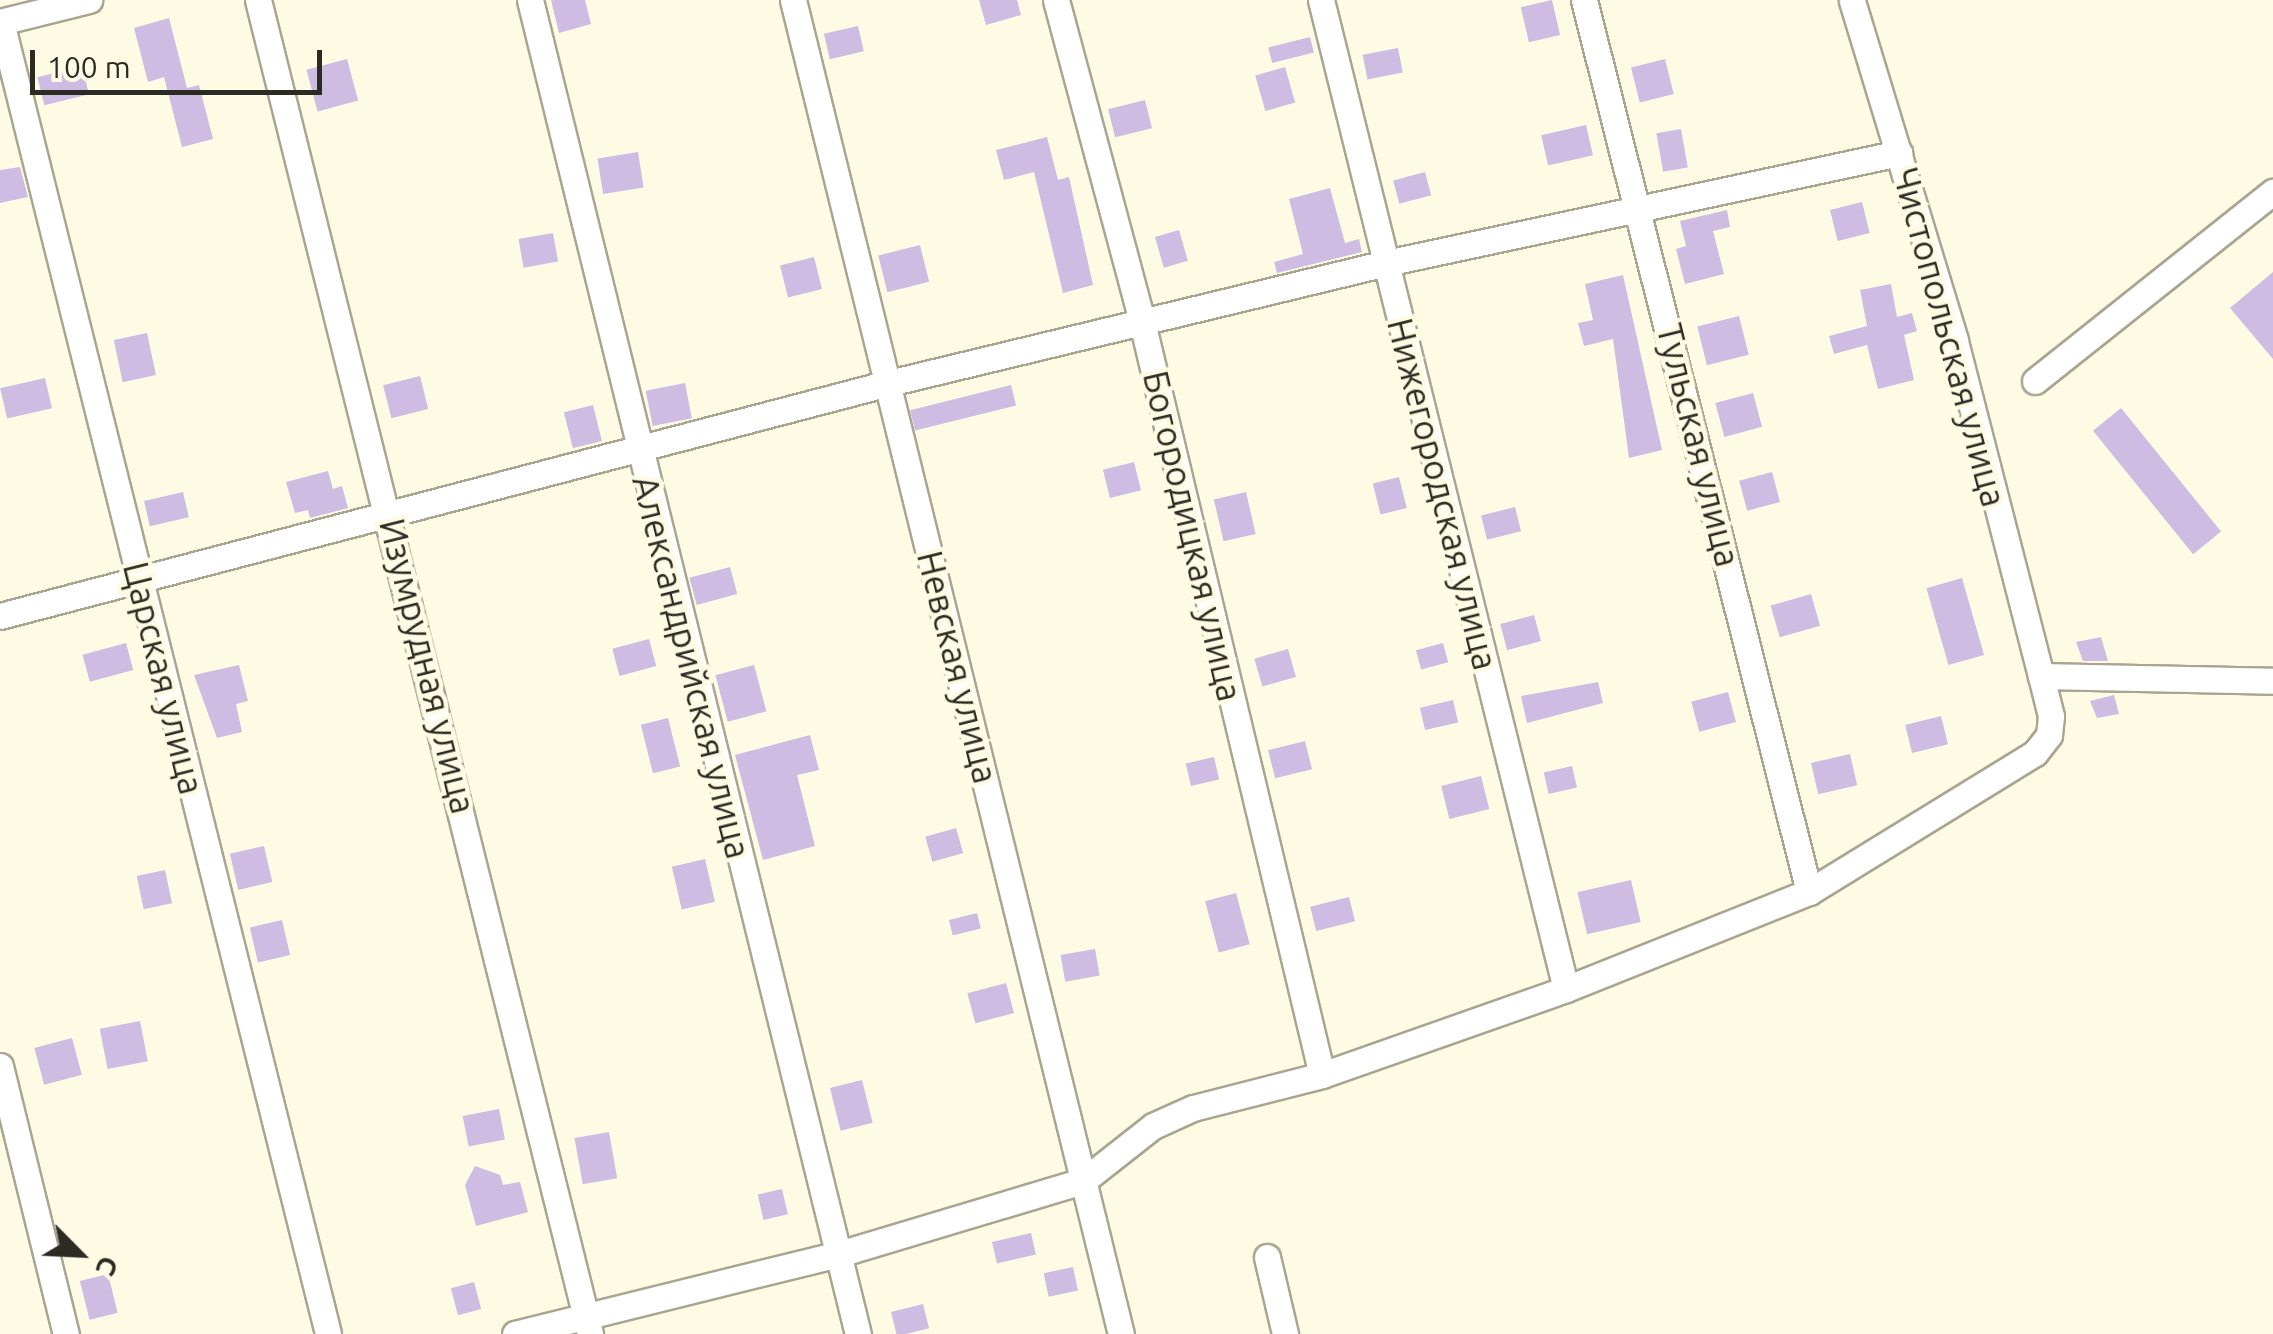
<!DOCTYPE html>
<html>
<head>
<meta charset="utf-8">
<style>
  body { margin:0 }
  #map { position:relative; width:2273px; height:1334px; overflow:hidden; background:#fefbe5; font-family:Ubuntu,sans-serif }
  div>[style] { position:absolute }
  .building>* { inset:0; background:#cebce3; transform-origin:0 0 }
  .roads { filter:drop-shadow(2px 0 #a9a591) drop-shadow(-2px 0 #a9a591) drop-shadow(0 2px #a9a591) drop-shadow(0 -2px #a9a591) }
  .minor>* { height:25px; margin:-12.5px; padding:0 12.5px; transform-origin:12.5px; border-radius:12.5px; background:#fff }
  span { translate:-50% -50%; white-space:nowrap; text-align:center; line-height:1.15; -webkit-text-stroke:9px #fefbe5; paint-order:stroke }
  .street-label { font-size:35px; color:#2c2b23 }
  .north { position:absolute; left:30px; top:1204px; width:100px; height:100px; -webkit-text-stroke:8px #fefbe5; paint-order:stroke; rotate:114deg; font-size:28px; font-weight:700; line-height:40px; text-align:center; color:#2c2b23 }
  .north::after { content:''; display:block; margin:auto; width:35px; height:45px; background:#2c2b23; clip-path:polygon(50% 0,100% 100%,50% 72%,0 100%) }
  .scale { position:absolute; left:30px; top:50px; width:292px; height:45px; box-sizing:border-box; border:5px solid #2c2b23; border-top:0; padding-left:12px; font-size:30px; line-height:35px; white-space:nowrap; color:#2c2b23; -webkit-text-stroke:8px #fefbe5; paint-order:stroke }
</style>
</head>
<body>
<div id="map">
  <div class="building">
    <i style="clip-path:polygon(551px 0,585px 0,591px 24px,559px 33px)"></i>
    <i style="clip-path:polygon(979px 0,1017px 0,1021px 15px,986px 25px)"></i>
    <i style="left:1552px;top:0;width:36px;height:32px;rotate:77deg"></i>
    <i style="clip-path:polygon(169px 18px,187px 88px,199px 85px,213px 139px,182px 147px,164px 77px,148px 82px,134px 28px)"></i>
    <i style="left:858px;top:26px;width:26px;height:35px;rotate:77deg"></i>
    <i style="left:1310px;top:37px;width:16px;height:43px;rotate:76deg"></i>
    <i style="left:1398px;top:48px;width:25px;height:36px;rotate:79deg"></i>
    <i style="left:347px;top:59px;width:43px;height:42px;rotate:75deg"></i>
    <i style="left:1665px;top:59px;width:36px;height:35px;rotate:76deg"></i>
    <i style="left:82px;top:66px;width:29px;height:46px;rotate:76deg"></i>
    <i style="left:1285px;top:67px;width:37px;height:31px;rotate:74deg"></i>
    <i style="left:1145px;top:100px;width:29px;height:38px;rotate:76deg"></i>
    <i style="left:1586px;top:125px;width:31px;height:46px;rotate:77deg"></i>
    <i style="left:1681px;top:129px;width:39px;height:25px;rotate:80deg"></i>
    <i style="clip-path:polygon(1047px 137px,1058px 180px,1069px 177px,1093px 285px,1063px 293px,1034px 172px,1004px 180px,996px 150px)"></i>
    <i style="left:638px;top:152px;width:36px;height:41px;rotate:81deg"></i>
    <i style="clip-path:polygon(20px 167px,28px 197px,0 203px,0 170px)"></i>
    <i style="left:1425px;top:172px;width:24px;height:33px;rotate:75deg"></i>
    <i style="clip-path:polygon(1330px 188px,1345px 243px,1359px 239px,1362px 252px,1277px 273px,1274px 262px,1303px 254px,1289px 199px)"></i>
    <i style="left:1862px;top:202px;width:32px;height:33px;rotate:76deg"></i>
    <i style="clip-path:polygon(1727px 210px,1730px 227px,1713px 231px,1724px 274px,1685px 284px,1676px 249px,1686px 246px,1680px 221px)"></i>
    <i style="left:1179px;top:230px;width:32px;height:25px;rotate:74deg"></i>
    <i style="left:553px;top:233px;width:29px;height:35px;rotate:80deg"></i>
    <i style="left:920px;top:245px;width:38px;height:43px;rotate:76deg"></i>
    <i style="left:814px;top:257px;width:33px;height:35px;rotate:76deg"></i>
    <i style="clip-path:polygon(2273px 272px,2273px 359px,2230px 308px)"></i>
    <i style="clip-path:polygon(1623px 275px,1662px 450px,1629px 458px,1613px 339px,1584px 346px,1578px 323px,1593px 320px,1585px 284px)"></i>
    <i style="clip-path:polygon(1891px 284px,1897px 317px,1912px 313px,1917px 331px,1904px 335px,1914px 380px,1878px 389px,1867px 345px,1834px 354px,1829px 336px,1867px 326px,1860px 290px)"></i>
    <i style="left:1739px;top:316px;width:40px;height:43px;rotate:76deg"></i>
    <i style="left:147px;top:333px;width:43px;height:34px;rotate:78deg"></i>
    <i style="left:420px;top:376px;width:34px;height:38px;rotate:76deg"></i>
    <i style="left:45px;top:378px;width:31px;height:46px;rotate:77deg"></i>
    <i style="left:685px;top:383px;width:36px;height:40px;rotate:79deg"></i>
    <i style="left:1011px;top:385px;width:21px;height:104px;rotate:76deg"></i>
    <i style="left:1753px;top:393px;width:35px;height:39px;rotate:75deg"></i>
    <i style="left:593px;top:405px;width:37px;height:30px;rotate:76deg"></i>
    <i style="left:2121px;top:408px;width:159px;height:36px;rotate:51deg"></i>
    <i style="left:1134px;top:462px;width:29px;height:32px;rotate:76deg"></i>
    <i style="clip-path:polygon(328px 471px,333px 489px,342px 486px,348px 508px,310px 518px,308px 510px,295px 513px,286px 482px)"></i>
    <i style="left:1772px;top:472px;width:31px;height:34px;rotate:75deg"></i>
    <i style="left:1399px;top:477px;width:32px;height:27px;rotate:76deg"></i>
    <i style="left:183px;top:492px;width:26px;height:40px;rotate:77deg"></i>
    <i style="left:1246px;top:492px;width:43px;height:33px;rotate:77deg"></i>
    <i style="left:1515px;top:507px;width:25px;height:35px;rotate:76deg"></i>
    <i style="left:730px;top:567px;width:28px;height:42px;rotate:75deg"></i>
    <i style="left:1962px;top:578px;width:80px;height:37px;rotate:74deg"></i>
    <i style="left:1811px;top:594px;width:33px;height:42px;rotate:74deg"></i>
    <i style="left:1534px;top:615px;width:27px;height:35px;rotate:75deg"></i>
    <i style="clip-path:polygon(2101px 637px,2108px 661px,2083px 661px,2076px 642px)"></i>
    <i style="left:649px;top:639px;width:28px;height:38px;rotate:75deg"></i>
    <i style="left:126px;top:643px;width:28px;height:45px;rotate:75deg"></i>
    <i style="left:1443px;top:643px;width:20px;height:28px;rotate:75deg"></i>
    <i style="left:1288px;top:649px;width:29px;height:35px;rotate:74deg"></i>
    <i style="clip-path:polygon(239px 665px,248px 701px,236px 704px,242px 732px,217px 738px,194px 675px)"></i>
    <i style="left:754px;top:665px;width:48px;height:40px;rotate:75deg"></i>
    <i style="clip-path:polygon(1598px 682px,1603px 703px,1527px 723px,1521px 696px)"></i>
    <i style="left:1728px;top:692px;width:31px;height:38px;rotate:75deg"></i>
    <i style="clip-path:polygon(2114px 695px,2119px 714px,2097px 718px,2090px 701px)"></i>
    <i style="left:1453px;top:700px;width:23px;height:34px;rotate:77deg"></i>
    <i style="left:1941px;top:716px;width:29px;height:37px;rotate:76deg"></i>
    <i style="left:668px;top:718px;width:50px;height:28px;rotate:76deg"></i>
    <i style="clip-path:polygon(810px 735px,819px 770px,797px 775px,815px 846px,763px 860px,735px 755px)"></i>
    <i style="left:1305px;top:741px;width:29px;height:38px;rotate:76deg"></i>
    <i style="left:1850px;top:754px;width:32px;height:40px;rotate:77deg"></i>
    <i style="left:1214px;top:757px;width:23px;height:29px;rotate:77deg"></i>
    <i style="left:1572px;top:766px;width:22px;height:29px;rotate:77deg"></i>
    <i style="left:1481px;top:776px;width:34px;height:41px;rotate:76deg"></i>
    <i style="left:956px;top:828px;width:26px;height:32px;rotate:74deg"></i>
    <i style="left:264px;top:846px;width:37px;height:35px;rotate:77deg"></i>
    <i style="left:705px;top:859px;width:44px;height:34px;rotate:77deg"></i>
    <i style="left:165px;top:870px;width:34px;height:29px;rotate:78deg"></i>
    <i style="left:1631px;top:880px;width:43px;height:55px;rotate:77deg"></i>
    <i style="left:1236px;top:893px;width:53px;height:32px;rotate:75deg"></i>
    <i style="left:1349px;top:897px;width:25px;height:40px;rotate:76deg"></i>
    <i style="left:977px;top:913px;width:16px;height:29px;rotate:76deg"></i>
    <i style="left:282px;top:920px;width:36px;height:33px;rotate:77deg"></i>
    <i style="left:1095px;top:949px;width:27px;height:35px;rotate:80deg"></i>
    <i style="left:1006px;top:983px;width:31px;height:40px;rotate:75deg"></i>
    <i style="left:140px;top:1021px;width:41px;height:41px;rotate:79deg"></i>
    <i style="left:72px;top:1038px;width:38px;height:39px;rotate:75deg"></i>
    <i style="left:862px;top:1080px;width:44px;height:33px;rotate:76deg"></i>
    <i style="left:499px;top:1109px;width:31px;height:37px;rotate:79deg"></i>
    <i style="left:609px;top:1132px;width:47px;height:35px;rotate:80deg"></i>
    <i style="clip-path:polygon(475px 1166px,500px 1175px,503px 1185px,520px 1182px,528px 1212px,476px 1226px,465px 1185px)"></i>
    <i style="left:782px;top:1189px;width:26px;height:25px;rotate:77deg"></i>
    <i style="left:1031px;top:1233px;width:22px;height:40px;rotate:77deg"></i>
    <i style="left:1073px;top:1267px;width:24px;height:30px;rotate:78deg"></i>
    <i style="left:108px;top:1274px;width:40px;height:29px;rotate:76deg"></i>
    <i style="left:474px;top:1282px;width:28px;height:24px;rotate:75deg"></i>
    <i style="left:923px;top:1304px;width:25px;height:33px;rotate:76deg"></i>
  </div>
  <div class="roads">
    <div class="minor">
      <i style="left:258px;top:0;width:1375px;rotate:76.02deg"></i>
      <i style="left:530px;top:0;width:1374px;rotate:76.19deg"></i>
      <i style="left:793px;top:0;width:1374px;rotate:76.19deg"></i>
      <i style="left:1056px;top:0;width:333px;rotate:75deg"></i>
      <i style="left:1142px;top:322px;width:774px;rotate:76.56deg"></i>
      <i style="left:1321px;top:0;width:1019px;rotate:76.09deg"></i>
      <i style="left:1584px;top:0;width:920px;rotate:75.84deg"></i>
      <i style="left:0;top:22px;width:92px;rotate:-13.9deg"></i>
      <i style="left:1px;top:22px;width:1352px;rotate:76deg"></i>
      <i style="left:2035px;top:381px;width:304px;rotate:-38.5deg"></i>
      <i style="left:0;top:616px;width:919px;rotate:-14.69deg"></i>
      <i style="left:889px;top:383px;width:511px;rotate:-13.57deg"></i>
      <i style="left:1386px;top:263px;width:525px;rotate:-12.1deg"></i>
      <i style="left:2041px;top:676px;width:232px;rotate:1.2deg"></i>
      <i style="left:0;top:1066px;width:276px;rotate:76.2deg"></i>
      <i style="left:1267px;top:1257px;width:79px;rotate:76.8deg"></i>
      <i style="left:515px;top:1334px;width:334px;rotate:-13.9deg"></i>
      <i style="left:839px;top:1254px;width:255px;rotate:-16.7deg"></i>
      <i style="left:1083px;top:1181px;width:89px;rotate:-38.2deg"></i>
      <i style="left:1153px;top:1126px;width:44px;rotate:-24.2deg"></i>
      <i style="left:1193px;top:1108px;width:133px;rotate:-14.3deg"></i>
      <i style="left:1322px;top:1075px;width:259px;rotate:-19.4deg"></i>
      <i style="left:1566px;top:989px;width:262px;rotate:-21.8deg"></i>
      <i style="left:1809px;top:892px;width:265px;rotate:-31.6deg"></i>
      <i style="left:2035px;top:753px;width:23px;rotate:-52deg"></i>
      <i style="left:2049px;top:735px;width:19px;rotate:-84deg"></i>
      <i style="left:2051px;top:716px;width:41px;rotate:-104deg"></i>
      <i style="left:2041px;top:676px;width:347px;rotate:-104.4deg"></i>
      <i style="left:1955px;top:340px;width:355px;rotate:-106.9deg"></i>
    </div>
  </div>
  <div class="street-label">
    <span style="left:1950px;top:337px;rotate:75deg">Чистопольская улица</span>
    <span style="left:1699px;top:445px;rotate:76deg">Тульская улица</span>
    <span style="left:1443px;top:494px;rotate:76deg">Нижегородская улица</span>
    <span style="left:1193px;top:536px;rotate:77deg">Богородицкая улица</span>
    <span style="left:428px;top:666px;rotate:76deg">Изумрудная улица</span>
    <span style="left:692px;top:667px;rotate:76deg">Александрийская улица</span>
    <span style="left:958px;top:667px;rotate:76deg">Невская улица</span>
    <span style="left:164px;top:678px;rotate:76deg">Царская улица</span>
  </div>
  <div class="north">С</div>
  <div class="scale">100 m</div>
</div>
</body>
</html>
